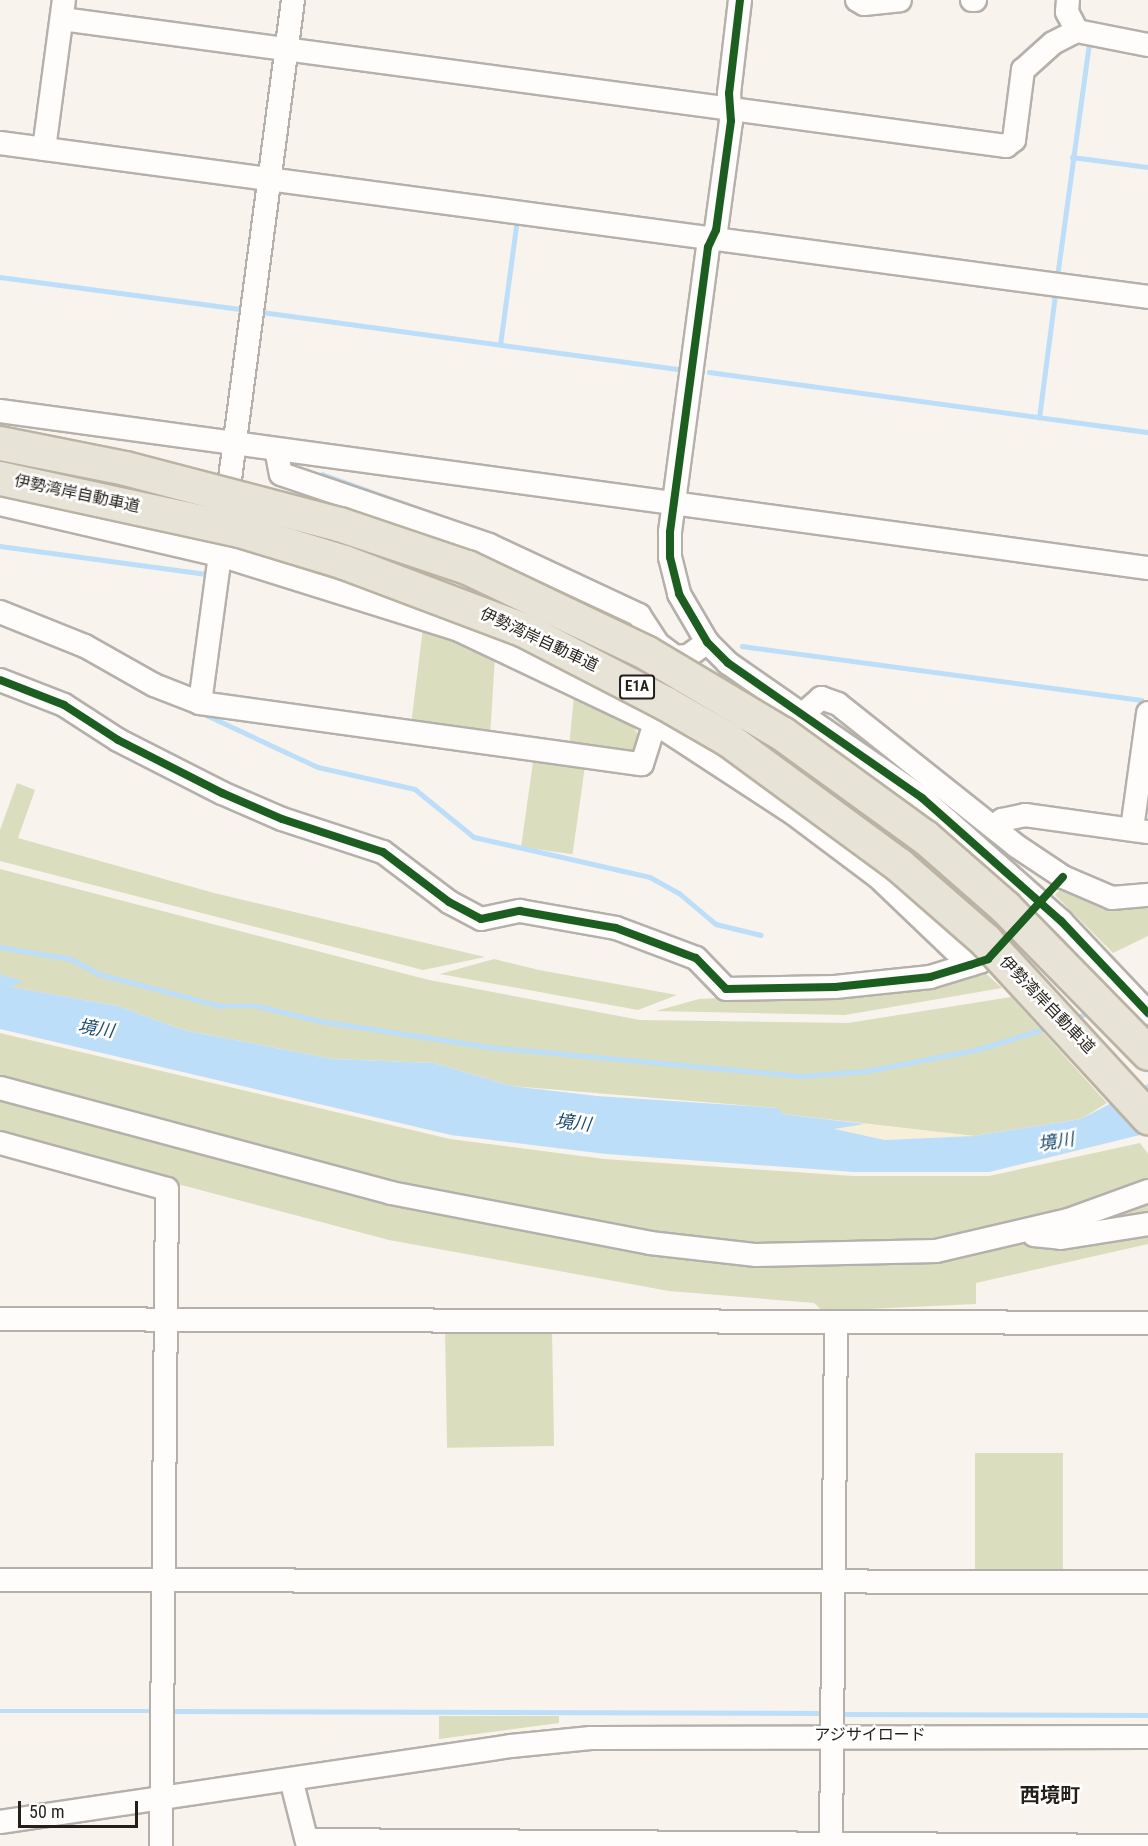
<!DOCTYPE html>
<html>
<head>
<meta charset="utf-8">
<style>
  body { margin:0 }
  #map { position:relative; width:1148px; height:1846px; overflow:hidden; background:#f9f3ed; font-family:"Roboto Condensed","Noto Sans JP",sans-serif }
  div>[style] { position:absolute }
  .green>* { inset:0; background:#daddbe; transform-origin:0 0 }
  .sand>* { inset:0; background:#f7efd8 }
  .water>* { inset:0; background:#bcdef9 }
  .stream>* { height:4.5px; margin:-2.25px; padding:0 2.25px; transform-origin:2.25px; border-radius:2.25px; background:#bcdef9 }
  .minor-tunnel>* { height:22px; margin-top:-11px; transform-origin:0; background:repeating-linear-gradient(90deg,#cec9c3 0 22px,transparent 0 33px) }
  .roads { filter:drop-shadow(2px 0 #b5b0aa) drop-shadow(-2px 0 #b5b0aa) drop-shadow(0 2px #b5b0aa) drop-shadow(0 -2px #b5b0aa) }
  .minor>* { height:22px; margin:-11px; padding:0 11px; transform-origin:11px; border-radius:11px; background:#fefdfc }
  .bridges { filter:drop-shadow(2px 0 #bab3a4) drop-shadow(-2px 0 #bab3a4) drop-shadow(0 2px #bab3a4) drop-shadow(0 -2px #bab3a4) }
  .highway-bridge>* { height:33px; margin:-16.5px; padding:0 16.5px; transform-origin:16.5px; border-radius:16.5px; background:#e7e3d7 }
  .cycleway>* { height:8px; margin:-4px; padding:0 4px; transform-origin:4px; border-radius:4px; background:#1b5e20 }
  span { translate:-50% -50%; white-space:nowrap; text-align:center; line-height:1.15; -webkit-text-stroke:5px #fff; paint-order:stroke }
  .shield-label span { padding:2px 4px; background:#fff; border:2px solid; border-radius:4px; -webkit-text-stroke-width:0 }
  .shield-label { font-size:15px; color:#241f19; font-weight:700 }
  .street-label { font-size:16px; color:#241f19 }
  .water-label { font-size:18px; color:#1c4b6d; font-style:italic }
  .quarter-label { font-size:20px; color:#241f19; font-weight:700 }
  .scale { position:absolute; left:18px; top:1801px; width:120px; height:27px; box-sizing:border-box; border:3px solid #241f19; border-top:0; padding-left:8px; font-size:18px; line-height:21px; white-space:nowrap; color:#241f19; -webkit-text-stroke:4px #fff; paint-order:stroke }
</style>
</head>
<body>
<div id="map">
  <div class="green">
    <i style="clip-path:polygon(423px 628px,495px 656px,490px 737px,411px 725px)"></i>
    <i style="clip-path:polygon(574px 696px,633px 726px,639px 736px,634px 752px,569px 747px)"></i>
    <i style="left:534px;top:755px;width:52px;height:93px;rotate:8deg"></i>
    <i style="clip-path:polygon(17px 783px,35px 790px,18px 838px,214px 893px,485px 957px,423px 970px,0 861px,0 830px)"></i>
    <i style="clip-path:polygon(0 869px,429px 980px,640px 1020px,848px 1023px,1011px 997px,1107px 1103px,1081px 1119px,974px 1136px,783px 1114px,777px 1108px,511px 1086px,434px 1063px,333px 1059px,183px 1030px,118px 1006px,10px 987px,22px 981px,0 974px)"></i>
    <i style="clip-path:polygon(1075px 887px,1148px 900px,1148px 936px,1113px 953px,1055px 895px,1060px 889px)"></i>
    <i style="clip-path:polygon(494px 959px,539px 970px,677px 995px,638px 1010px,440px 974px)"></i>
    <i style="clip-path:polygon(984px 972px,1002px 988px,845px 1015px,656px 1011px,699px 999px,904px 989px)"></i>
    <i style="clip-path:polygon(0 1033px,450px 1139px,604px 1159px,853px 1176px,989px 1176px,1140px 1143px,1148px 1154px,1148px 1244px,976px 1283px,976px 1304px,846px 1310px,830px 1318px,814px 1303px,669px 1291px,389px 1240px,0 1137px)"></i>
    <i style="left:552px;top:1329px;width:117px;height:107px;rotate:89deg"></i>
    <i style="left:1063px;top:1453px;width:120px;height:88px;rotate:90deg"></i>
    <i style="clip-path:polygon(439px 1716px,559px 1716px,559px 1723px,439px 1739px)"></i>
  </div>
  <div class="sand">
    <i style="clip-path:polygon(865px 1124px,974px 1136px,885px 1140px,834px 1129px)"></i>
  </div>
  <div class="water">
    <i style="clip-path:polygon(0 974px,23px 981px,11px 987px,118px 1006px,183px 1030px,333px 1059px,434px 1063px,511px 1086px,597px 1096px,778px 1108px,783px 1114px,865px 1124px,834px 1129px,885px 1140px,974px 1136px,1081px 1119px,1148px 1084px,1148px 1133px,989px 1172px,854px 1172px,606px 1154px,451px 1135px,0 1029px)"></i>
  </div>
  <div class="stream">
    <i style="left:1072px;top:157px;width:77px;rotate:7.5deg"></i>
    <i style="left:0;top:277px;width:242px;rotate:7.6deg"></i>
    <i style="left:1057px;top:277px;width:235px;rotate:-82.2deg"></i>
    <i style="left:262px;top:312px;width:421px;rotate:7.8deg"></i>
    <i style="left:500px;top:345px;width:126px;rotate:-82.3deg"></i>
    <i style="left:709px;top:372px;width:443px;rotate:7.8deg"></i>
    <i style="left:1039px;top:418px;width:124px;rotate:-82.6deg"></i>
    <i style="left:322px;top:474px;width:133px;rotate:19.8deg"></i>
    <i style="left:0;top:546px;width:208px;rotate:7.7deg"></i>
    <i style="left:742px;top:646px;width:403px;rotate:7.7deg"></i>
    <i style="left:202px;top:713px;width:128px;rotate:25deg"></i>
    <i style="left:318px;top:767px;width:99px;rotate:12.8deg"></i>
    <i style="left:415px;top:789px;width:76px;rotate:39.1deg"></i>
    <i style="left:474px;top:837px;width:180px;rotate:12.8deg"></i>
    <i style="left:650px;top:877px;width:33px;rotate:29deg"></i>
    <i style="left:679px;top:893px;width:48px;rotate:40deg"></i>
    <i style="left:716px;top:924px;width:46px;rotate:13.7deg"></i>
    <i style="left:0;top:947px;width:72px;rotate:9.6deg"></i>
    <i style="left:71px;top:959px;width:32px;rotate:28deg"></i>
    <i style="left:99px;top:974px;width:126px;rotate:14.7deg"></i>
    <i style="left:221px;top:1006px;width:37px"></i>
    <i style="left:258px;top:1006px;width:64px;rotate:13.6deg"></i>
    <i style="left:320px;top:1021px;width:171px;rotate:8.7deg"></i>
    <i style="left:489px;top:1047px;width:313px;rotate:5.3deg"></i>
    <i style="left:801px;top:1076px;width:66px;rotate:-4.3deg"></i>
    <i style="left:867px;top:1071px;width:114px;rotate:-11.1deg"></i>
    <i style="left:979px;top:1049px;width:74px;rotate:-17.2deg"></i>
    <i style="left:1072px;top:1019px;width:19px;rotate:-21deg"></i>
    <i style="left:0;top:1711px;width:155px"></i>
    <i style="left:170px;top:1711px;width:657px;rotate:0.17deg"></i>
    <i style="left:840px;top:1714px;width:308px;rotate:0.2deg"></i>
  </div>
  <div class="minor-tunnel">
    <i style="left:988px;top:959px;width:98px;rotate:-47.1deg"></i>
  </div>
  <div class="roads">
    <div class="minor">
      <i style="left:740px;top:0;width:94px;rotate:96.7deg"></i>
      <i style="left:729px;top:93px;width:28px;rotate:86deg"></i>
      <i style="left:731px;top:121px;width:110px;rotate:97.8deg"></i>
      <i style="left:716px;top:230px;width:19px;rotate:115deg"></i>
      <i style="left:708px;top:247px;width:288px;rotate:97.6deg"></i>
      <i style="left:670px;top:532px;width:25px;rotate:90deg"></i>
      <i style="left:670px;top:557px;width:38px;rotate:76deg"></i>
      <i style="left:679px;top:594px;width:56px;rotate:59.7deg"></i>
      <i style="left:707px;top:642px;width:30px;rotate:45deg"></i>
      <i style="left:728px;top:663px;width:236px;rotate:34.8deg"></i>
      <i style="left:922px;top:798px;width:186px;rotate:41.5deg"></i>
      <i style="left:1061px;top:921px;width:127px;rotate:46.6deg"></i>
      <i style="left:857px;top:0;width:8px;rotate:30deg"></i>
      <i style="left:864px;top:4px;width:36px;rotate:-6deg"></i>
      <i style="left:972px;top:0;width:3px"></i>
      <i style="left:1068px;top:0;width:12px;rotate:95deg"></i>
      <i style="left:1067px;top:12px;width:21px;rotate:62deg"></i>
      <i style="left:62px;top:19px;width:953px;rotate:7.66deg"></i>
      <i style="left:1006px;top:146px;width:10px;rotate:-37deg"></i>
      <i style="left:1014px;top:140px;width:71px;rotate:-82.7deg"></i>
      <i style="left:1023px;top:70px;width:40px;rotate:-42deg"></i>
      <i style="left:1053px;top:43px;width:27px;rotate:-27deg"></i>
      <i style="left:1077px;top:31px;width:72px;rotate:11.2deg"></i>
      <i style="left:0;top:143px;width:1158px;rotate:7.64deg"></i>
      <i style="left:44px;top:149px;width:150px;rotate:-82.4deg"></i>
      <i style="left:0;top:411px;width:1159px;rotate:7.79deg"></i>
      <i style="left:276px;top:449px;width:25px;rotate:79deg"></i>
      <i style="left:281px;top:474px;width:220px;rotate:18.8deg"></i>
      <i style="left:489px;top:545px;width:166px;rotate:25deg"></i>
      <i style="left:639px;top:615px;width:35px;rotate:57deg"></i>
      <i style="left:658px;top:644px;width:21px;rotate:37deg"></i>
      <i style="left:675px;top:657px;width:13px;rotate:-4deg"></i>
      <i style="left:688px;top:656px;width:24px;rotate:-36deg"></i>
      <i style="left:0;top:504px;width:226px;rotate:13.1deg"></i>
      <i style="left:220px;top:555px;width:250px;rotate:17.4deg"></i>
      <i style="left:459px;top:630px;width:217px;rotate:25.4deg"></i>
      <i style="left:655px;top:723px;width:166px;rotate:33.2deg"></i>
      <i style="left:794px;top:814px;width:105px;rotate:36.9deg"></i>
      <i style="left:878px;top:877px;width:127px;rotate:43.7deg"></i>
      <i style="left:226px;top:509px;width:513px;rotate:-82.5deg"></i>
      <i style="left:0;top:612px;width:92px;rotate:21.8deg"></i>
      <i style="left:85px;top:646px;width:79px;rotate:29.5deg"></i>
      <i style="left:154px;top:685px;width:49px;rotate:21.4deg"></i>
      <i style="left:200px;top:703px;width:446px;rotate:7.9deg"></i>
      <i style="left:642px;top:764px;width:43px;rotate:-72.4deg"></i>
      <i style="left:0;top:680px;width:69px;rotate:21.3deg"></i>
      <i style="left:64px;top:705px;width:64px;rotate:32.9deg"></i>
      <i style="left:118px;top:740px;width:117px;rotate:27deg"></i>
      <i style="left:222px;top:793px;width:65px;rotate:23.4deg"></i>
      <i style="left:282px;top:819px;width:106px;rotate:18.1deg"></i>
      <i style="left:383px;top:852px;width:83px;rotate:37.1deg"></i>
      <i style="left:449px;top:902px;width:36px;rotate:28deg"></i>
      <i style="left:481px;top:919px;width:40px;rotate:-12deg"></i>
      <i style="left:520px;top:911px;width:97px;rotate:10deg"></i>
      <i style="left:616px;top:928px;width:85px;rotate:20.6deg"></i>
      <i style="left:696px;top:958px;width:43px;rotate:45.9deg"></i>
      <i style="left:726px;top:989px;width:109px;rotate:-1.1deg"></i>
      <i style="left:835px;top:987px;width:96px;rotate:-6deg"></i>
      <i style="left:930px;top:977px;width:54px;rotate:-17.1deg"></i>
      <i style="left:200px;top:703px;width:163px;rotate:-82.3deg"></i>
      <i style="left:804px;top:713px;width:23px;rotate:-41deg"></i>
      <i style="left:821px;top:698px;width:18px;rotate:19deg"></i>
      <i style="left:838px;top:704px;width:226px;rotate:38.5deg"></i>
      <i style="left:1015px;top:845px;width:58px;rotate:33.7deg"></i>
      <i style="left:1063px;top:877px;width:53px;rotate:23.2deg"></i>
      <i style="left:1112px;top:898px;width:36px;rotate:-5deg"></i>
      <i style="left:998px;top:829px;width:10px;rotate:-66deg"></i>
      <i style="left:1002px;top:820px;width:24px;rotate:-12deg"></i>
      <i style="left:1025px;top:815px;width:124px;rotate:7.9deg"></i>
      <i style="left:1132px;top:829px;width:117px;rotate:-82.1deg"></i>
      <i style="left:0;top:1088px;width:405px;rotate:15deg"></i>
      <i style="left:391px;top:1193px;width:264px;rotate:10.9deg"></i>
      <i style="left:650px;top:1243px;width:107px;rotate:6.5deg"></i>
      <i style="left:756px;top:1255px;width:180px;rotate:-1.3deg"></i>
      <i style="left:936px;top:1251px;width:136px;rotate:-13.2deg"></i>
      <i style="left:1068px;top:1220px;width:85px;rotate:-19.9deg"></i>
      <i style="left:0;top:1143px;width:173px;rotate:15.4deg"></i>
      <i style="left:167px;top:1189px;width:657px;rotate:90.52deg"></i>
      <i style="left:1034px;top:1235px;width:27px;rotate:6deg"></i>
      <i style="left:1061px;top:1238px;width:88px;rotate:-9.1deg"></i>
      <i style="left:0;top:1319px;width:1148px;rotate:0.2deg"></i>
      <i style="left:0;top:1580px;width:1148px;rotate:0.1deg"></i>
      <i style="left:291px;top:1779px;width:69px;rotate:75.8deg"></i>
      <i style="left:0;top:1822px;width:517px;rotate:-8.46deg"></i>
      <i style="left:511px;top:1746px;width:80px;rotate:-5.7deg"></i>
      <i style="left:591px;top:1738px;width:557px;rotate:-0.1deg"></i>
      <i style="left:307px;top:1840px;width:841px;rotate:0.41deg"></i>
      <i style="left:831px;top:1846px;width:524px;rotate:-89.45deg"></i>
    </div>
  </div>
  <div class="bridges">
    <div class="highway-bridge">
      <i style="left:0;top:443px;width:127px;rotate:11.3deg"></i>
      <i style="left:125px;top:468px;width:221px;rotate:14.7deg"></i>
      <i style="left:339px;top:524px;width:135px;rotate:18.6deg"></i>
      <i style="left:467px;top:567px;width:199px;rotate:25.5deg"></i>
      <i style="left:647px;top:653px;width:158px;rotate:30.8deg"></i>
      <i style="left:783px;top:734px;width:175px;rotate:36deg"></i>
      <i style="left:925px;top:837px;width:106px;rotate:41.2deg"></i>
      <i style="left:1005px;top:907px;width:204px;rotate:45.6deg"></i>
      <i style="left:0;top:478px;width:245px;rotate:12.3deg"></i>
      <i style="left:239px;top:530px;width:110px;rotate:16.9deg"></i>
      <i style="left:344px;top:562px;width:192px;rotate:20.7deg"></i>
      <i style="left:524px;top:630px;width:159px;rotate:27.4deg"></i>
      <i style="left:665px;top:703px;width:74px;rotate:30deg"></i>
      <i style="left:729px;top:740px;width:211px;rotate:36.3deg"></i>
      <i style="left:899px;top:865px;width:114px;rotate:41.1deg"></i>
      <i style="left:985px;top:940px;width:241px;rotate:47.4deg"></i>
    </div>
  </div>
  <div class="cycleway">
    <i style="left:740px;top:0;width:94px;rotate:96.7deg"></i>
    <i style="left:729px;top:93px;width:28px;rotate:86deg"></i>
    <i style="left:731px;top:121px;width:110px;rotate:97.8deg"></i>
    <i style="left:716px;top:230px;width:19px;rotate:115deg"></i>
    <i style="left:708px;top:247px;width:288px;rotate:97.6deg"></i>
    <i style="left:670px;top:532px;width:25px;rotate:90deg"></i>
    <i style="left:670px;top:557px;width:38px;rotate:76deg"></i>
    <i style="left:679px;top:594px;width:56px;rotate:59.7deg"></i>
    <i style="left:707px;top:642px;width:30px;rotate:45deg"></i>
    <i style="left:728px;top:663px;width:236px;rotate:34.8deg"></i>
    <i style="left:922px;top:798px;width:186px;rotate:41.5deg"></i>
    <i style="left:1061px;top:921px;width:127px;rotate:46.6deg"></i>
    <i style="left:0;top:680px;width:69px;rotate:21.3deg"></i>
    <i style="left:64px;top:705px;width:64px;rotate:32.9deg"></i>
    <i style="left:118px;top:740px;width:117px;rotate:27deg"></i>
    <i style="left:222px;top:793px;width:65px;rotate:23.4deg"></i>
    <i style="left:282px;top:819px;width:106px;rotate:18.1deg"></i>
    <i style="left:383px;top:852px;width:83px;rotate:37.1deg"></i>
    <i style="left:449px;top:902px;width:36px;rotate:28deg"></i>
    <i style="left:481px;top:919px;width:40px;rotate:-12deg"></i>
    <i style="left:520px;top:911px;width:97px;rotate:10deg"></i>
    <i style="left:616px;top:928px;width:85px;rotate:20.6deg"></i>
    <i style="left:696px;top:958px;width:43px;rotate:45.9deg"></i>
    <i style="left:726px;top:989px;width:109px;rotate:-1.1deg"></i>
    <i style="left:835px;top:987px;width:96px;rotate:-6deg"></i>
    <i style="left:930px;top:977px;width:42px;rotate:-16.7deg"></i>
    <i style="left:970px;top:965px;width:19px;rotate:-18deg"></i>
    <i style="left:988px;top:959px;width:111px;rotate:-47.6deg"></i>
  </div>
  <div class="shield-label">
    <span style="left:637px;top:687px">E1A</span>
  </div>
  <div class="street-label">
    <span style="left:77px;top:494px;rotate:12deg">伊勢湾岸自動車道</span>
    <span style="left:539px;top:640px;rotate:25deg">伊勢湾岸自動車道</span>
    <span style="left:1047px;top:1005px;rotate:46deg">伊勢湾岸自動車道</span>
    <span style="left:870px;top:1735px">アジサイロード</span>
  </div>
  <div class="water-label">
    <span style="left:96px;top:1029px;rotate:9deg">境川</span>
    <span style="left:573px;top:1123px;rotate:7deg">境川</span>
    <span style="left:1056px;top:1142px;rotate:-9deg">境川</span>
  </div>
  <div class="quarter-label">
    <span style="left:1050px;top:1795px">西境町</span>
  </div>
  <div class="scale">50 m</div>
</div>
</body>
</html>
